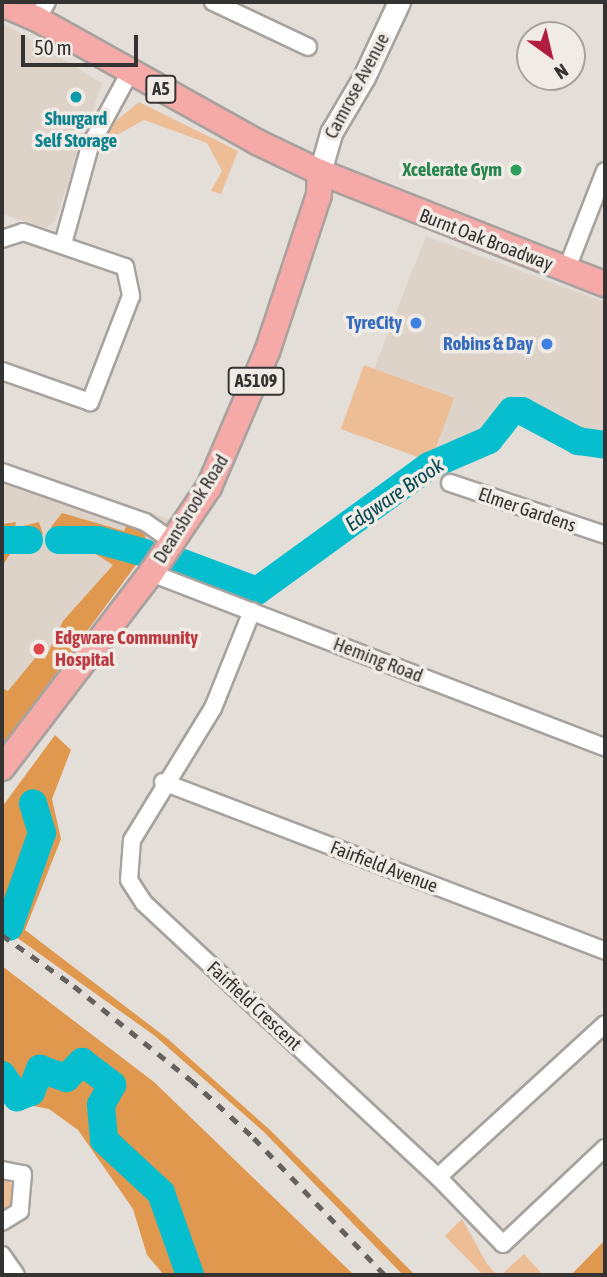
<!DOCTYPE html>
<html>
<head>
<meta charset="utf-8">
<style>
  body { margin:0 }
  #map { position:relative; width:607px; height:1277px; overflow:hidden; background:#e4ded9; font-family:"Asap Condensed",sans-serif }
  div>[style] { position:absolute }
  .built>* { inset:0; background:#ded3c8 }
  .green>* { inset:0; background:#edbe95; transform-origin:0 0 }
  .forest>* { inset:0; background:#e0984f }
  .river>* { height:28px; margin:-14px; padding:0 14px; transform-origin:14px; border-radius:14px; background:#06bece }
  .roads { filter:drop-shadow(2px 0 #a8a29e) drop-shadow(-2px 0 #a8a29e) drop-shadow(0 2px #a8a29e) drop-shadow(0 -2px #a8a29e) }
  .street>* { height:16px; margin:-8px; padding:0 8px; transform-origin:8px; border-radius:8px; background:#fff }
  .secondary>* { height:21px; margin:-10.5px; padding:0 10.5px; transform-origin:10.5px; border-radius:10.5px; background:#fff }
  .primary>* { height:24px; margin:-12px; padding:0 12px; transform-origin:12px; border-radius:12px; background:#f5aaa8 }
  .rail>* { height:4.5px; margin-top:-2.25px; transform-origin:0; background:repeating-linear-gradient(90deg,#63605e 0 9px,transparent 0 18px) }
  .dots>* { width:19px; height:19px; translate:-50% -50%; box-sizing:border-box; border:4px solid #f1ebe6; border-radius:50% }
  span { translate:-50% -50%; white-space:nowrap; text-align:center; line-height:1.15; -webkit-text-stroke:7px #f1ebe6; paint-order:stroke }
  .shield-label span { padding:2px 5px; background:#f1ebe6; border:2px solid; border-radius:5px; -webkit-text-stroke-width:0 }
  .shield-label { font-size:18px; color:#353331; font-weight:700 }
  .street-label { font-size:19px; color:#353331 }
  .culture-label { font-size:19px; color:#0d838f; font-weight:700 }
  .leisure-label { font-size:19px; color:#27864d; font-weight:700 }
  .right { translate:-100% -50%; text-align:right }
  .shop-label { font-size:19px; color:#366cbe; font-weight:700 }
  .health-label { font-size:19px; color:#be3a42; font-weight:700 }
  .left { translate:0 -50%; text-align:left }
  .water-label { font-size:21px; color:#084b52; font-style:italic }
  .frame { position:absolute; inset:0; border:4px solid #353331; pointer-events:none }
  .north { position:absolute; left:516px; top:21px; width:70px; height:70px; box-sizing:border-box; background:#f1ebe6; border:2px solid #a6a19e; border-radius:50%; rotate:146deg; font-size:19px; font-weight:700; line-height:28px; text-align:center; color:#353331 }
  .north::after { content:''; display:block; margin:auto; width:24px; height:32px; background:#b11d3f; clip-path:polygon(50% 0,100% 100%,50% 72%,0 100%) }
  .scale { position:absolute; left:21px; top:35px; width:117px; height:32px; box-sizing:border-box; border:4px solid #353331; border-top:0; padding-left:9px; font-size:21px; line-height:24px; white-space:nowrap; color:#353331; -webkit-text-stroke:5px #f1ebe6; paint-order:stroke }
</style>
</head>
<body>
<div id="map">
  <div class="built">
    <i style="clip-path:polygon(2px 22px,102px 83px,55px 221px,46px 228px,2px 214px)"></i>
    <i style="clip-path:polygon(426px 236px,605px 302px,605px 440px,505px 408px,482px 435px,433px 460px,453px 397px,374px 369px)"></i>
    <i style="clip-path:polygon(2px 462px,170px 519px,2px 748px)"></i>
  </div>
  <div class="green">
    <i style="clip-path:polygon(139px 102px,238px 151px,221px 194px,211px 191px,222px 171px,207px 143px,144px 120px,115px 136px,108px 152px,103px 148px,110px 126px)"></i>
    <i style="left:364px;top:365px;width:96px;height:68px;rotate:20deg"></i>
    <i style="clip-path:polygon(2px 1176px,16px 1187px,15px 1202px,2px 1214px)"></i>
    <i style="clip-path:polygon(462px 1219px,487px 1264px,497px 1275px,483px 1275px,445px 1236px)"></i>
    <i style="clip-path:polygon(524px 1254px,543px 1275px,501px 1275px)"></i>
  </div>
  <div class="forest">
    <i style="clip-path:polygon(518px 402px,605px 436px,605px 450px,513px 414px,498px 441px,421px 478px,350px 537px,256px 598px,250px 596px,355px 521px,409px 474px,482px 435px,505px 408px)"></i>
    <i style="clip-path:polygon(62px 513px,124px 531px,128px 522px,145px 534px,147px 550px,2px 746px,2px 688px,8px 691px,36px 657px,45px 659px,63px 621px,113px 565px,83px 546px,59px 547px,51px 527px)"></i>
    <i style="clip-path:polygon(16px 522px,15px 528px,39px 522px,43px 534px,26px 552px,10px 554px,2px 567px,2px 524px)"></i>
    <i style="clip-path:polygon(55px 735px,71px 750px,52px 799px,61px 839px,25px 930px,168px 1039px,269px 1129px,415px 1275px,403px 1275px,264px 1132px,155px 1036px,2px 927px,2px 807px)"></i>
    <i style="clip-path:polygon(2px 966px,154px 1082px,354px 1275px,164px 1275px,147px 1255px,133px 1209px,78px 1130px,49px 1109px,2px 1100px)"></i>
    <i style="clip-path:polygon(605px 1240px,605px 1275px,571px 1275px,603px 1242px)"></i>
  </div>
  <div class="river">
    <i style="left:2px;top:540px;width:27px"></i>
    <i style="left:59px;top:540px;width:39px"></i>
    <i style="left:98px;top:540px;width:49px;rotate:15.5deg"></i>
    <i style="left:183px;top:563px;width:79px;rotate:20.7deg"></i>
    <i style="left:257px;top:591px;width:213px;rotate:-36deg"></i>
    <i style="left:429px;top:466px;width:65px;rotate:-23.4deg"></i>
    <i style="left:489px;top:440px;width:37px;rotate:-52deg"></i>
    <i style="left:512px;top:411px;width:10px"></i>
    <i style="left:522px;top:411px;width:64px;rotate:28.2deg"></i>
    <i style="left:578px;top:441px;width:27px;rotate:8deg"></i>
    <i style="left:9px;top:927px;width:100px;rotate:-70.7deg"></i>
    <i style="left:42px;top:833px;width:31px;rotate:-107deg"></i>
    <i style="left:2px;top:1075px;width:27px;rotate:56deg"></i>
    <i style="left:17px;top:1097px;width:15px;rotate:-20deg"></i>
    <i style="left:31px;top:1092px;width:25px;rotate:-69deg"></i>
    <i style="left:40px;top:1069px;width:28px;rotate:19deg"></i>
    <i style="left:66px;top:1078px;width:23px;rotate:-45deg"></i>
    <i style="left:82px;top:1062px;width:38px;rotate:37deg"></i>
    <i style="left:112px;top:1085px;width:23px;rotate:119deg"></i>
    <i style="left:101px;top:1105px;width:35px;rotate:85deg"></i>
    <i style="left:104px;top:1140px;width:78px;rotate:42.9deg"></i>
    <i style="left:161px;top:1193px;width:87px;rotate:70.5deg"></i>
  </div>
  <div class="roads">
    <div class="street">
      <i style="left:213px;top:2px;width:105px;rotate:25.3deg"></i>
      <i style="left:37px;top:19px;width:20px;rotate:-60deg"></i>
      <i style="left:2px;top:239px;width:22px;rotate:-18deg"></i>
      <i style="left:23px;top:232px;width:108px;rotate:18.9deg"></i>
      <i style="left:125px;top:267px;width:30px;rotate:78deg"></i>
      <i style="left:131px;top:296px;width:114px;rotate:111.1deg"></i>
      <i style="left:90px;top:402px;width:93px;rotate:-160.6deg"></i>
      <i style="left:63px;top:244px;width:102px;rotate:-74.6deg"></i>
      <i style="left:90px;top:146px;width:84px;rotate:-61.6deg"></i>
      <i style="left:566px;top:271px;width:107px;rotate:-68.7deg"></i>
      <i style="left:2px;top:472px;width:151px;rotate:19.3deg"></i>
      <i style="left:145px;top:522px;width:35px;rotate:35deg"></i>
      <i style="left:450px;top:483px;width:163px;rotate:18.5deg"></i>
      <i style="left:151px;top:573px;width:486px;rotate:21deg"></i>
      <i style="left:252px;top:611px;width:105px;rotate:111.9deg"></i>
      <i style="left:213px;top:708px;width:155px;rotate:121.5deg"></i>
      <i style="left:132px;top:840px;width:40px;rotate:94.3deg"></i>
      <i style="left:129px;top:880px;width:27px;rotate:57deg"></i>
      <i style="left:144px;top:903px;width:402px;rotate:43deg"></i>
      <i style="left:438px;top:1177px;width:226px;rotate:-42.5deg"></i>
      <i style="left:163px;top:782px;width:473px;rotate:20.9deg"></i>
      <i style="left:2px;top:1170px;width:21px;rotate:11deg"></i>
      <i style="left:23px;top:1174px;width:37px;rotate:95deg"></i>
      <i style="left:20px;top:1211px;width:21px;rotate:149deg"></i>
      <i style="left:438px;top:1177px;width:93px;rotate:45.9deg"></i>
      <i style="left:503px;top:1244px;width:140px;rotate:-43.3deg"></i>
      <i style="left:2px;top:1255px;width:24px;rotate:55deg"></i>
    </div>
    <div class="secondary">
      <i style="left:320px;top:172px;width:41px;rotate:-74.2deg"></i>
      <i style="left:331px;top:133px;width:65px;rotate:-59.5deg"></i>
      <i style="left:364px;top:77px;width:83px;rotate:-65deg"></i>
    </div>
    <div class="primary">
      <i style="left:2px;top:4px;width:38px;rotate:23deg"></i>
      <i style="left:37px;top:19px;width:252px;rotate:29.2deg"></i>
      <i style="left:257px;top:142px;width:70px;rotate:25.5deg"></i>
      <i style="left:320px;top:172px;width:306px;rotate:21.5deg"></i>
      <i style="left:2px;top:768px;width:245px;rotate:-52.6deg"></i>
      <i style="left:151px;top:573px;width:104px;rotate:-56deg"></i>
      <i style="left:209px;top:487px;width:147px;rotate:-66.8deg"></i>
      <i style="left:267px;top:352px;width:165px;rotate:-71.7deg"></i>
      <i style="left:319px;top:195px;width:23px;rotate:-88deg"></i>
    </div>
  </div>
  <div class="rail">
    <i style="left:2px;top:935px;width:88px;rotate:35.3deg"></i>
    <i style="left:74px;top:986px;width:150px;rotate:38.8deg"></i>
    <i style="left:191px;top:1080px;width:86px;rotate:42.6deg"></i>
    <i style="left:254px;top:1138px;width:190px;rotate:46.3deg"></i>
  </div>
  <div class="dots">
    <i style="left:76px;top:97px;background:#0f9aa8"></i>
    <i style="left:516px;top:170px;background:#2e9e5b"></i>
    <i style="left:416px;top:323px;background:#3f7fe0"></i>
    <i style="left:547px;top:344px;background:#3f7fe0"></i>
    <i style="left:39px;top:649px;background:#e0444e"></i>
  </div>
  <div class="shield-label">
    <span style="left:161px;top:89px">A5</span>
    <span style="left:256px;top:381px">A5109</span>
  </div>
  <div class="street-label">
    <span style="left:357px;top:86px;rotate:-62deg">Camrose Avenue</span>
    <span style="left:486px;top:240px;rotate:21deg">Burnt Oak Broadway</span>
    <span style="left:191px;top:509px;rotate:-58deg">Deansbrook Road</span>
    <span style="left:527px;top:510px;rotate:19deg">Elmer Gardens</span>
    <span style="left:378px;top:660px;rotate:21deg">Heming Road</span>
    <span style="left:384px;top:867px;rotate:21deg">Fairfield Avenue</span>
    <span style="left:254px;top:1006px;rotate:43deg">Fairfield Crescent</span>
  </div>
  <div class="culture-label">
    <span style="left:76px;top:130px">Shurgard<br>Self Storage</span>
  </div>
  <div class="leisure-label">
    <span class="right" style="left:502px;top:170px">Xcelerate Gym</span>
  </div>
  <div class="shop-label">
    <span class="right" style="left:402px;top:323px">TyreCity</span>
    <span class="right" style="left:533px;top:344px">Robins &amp; Day</span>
  </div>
  <div class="health-label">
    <span class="left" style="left:55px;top:649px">Edgware Community<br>Hospital</span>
  </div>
  <div class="water-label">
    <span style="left:394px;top:494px;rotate:-34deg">Edgware Brook</span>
  </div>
  <div class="frame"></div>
  <div class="north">N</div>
  <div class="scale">50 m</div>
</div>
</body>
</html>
